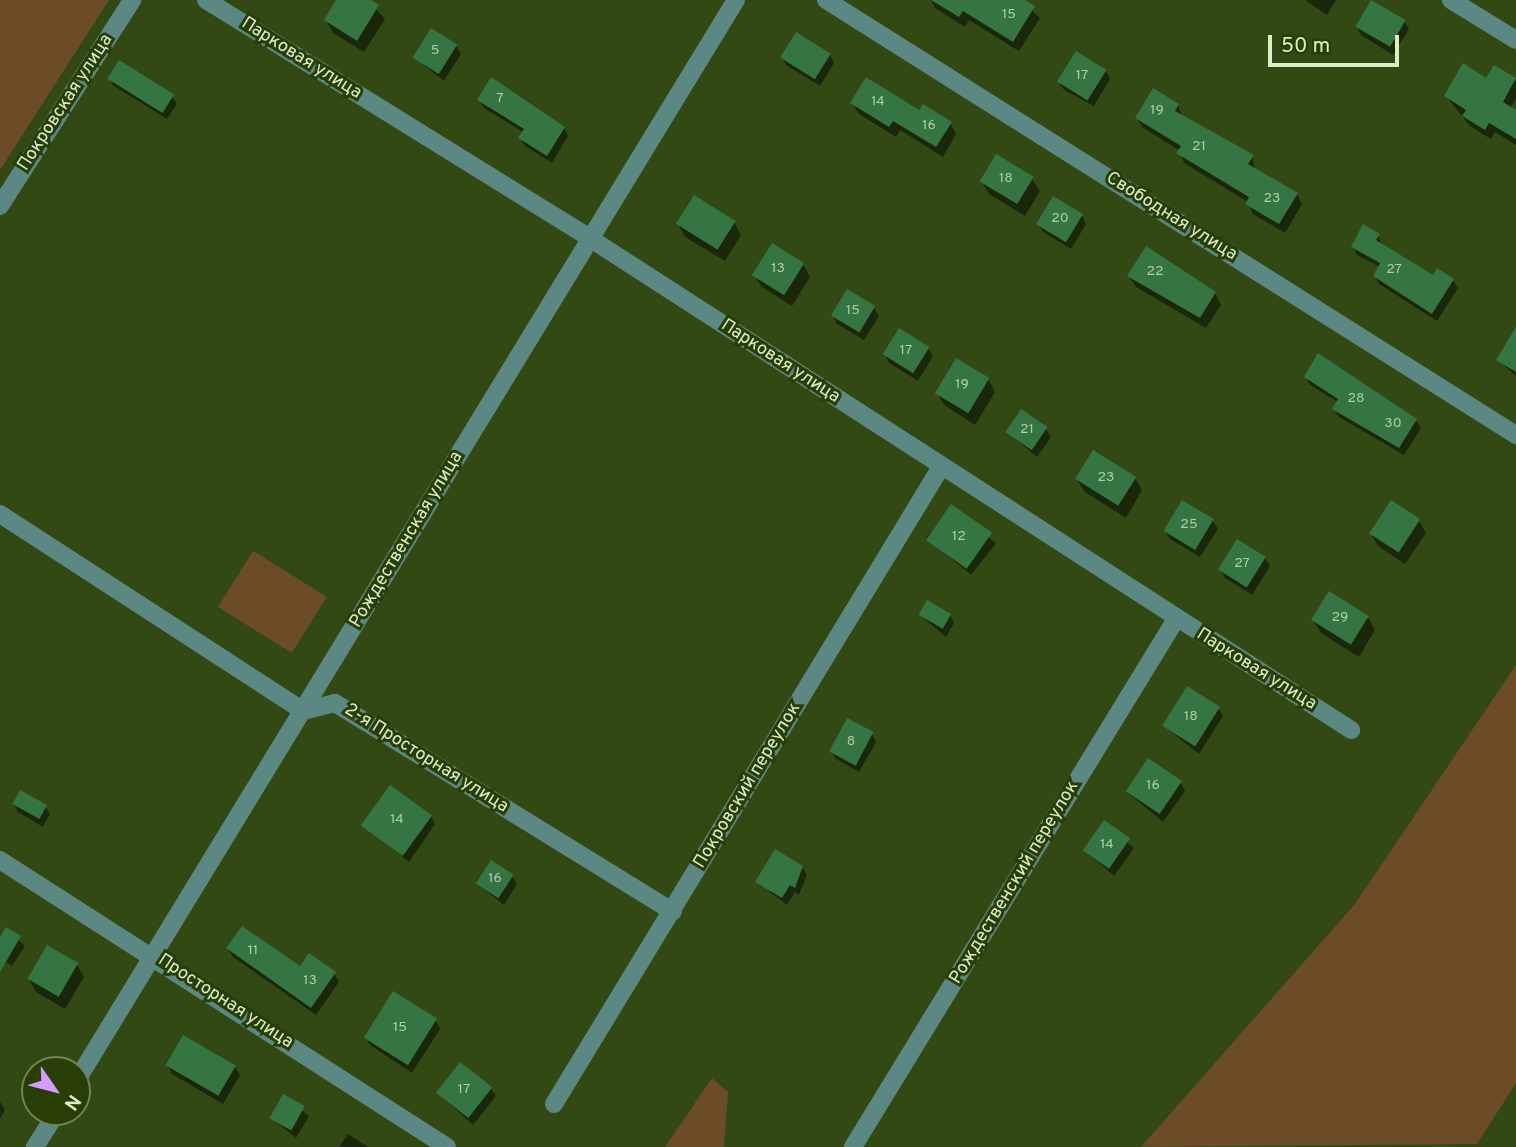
<!DOCTYPE html>
<html>
<head>
<meta charset="utf-8">
<style>
  body { margin:0 }
  #map { position:relative; width:1516px; height:1147px; overflow:hidden; background:#334914; font-family:Overpass,sans-serif }
  div>[style] { position:absolute }
  .green>* { inset:0; background:#6b4c27; transform-origin:0 0 }
  .shadow>* { inset:0; background:#0007; transform-origin:0 0 }
  .building>* { inset:0; background:#357443; transform-origin:0 0 }
  .minor>* { height:18px; margin:-9px; padding:0 9px; transform-origin:9px; border-radius:9px; background:#5c8884 }
  span { translate:-50% -50%; white-space:nowrap; text-align:center; line-height:1.15; -webkit-text-stroke:6px #293e07; paint-order:stroke }
  .number-label { font-size:14px; color:#b1cea7 }
  .number-label span { -webkit-text-stroke-width:0 }
  .street-label { font-size:18px; color:#daecc8 }
  .north { position:absolute; left:21px; top:1056px; width:70px; height:70px; box-sizing:border-box; background:#293e07; border:2px solid #708454; border-radius:50%; rotate:125deg; font-size:19px; font-weight:700; line-height:28px; text-align:center; color:#daecc8 }
  .north::after { content:''; display:block; margin:auto; width:24px; height:32px; background:#d29dfd; clip-path:polygon(50% 0,100% 100%,50% 72%,0 100%) }
  .scale { position:absolute; left:1268px; top:35px; width:131px; height:32px; box-sizing:border-box; border:4px solid #daecc8; border-top:0; padding-left:9px; font-size:21px; line-height:24px; white-space:nowrap; color:#daecc8; -webkit-text-stroke:5px #293e07; paint-order:stroke }
</style>
</head>
<body>
<div id="map">
  <div class="green">
    <i style="clip-path:polygon(0 0,109px 0,0 170px)"></i>
    <i style="left:253px;top:551px;width:87px;height:66px;rotate:32deg"></i>
    <i style="clip-path:polygon(1516px 665px,1516px 1083px,1477px 1144px,1141px 1147px,1355px 904px)"></i>
    <i style="clip-path:polygon(712px 1078px,728px 1092px,724px 1147px,665px 1147px)"></i>
  </div>
  <div class="shadow">
    <i style="clip-path:polygon(338px 0,368px 0,385px 19px,364px 52px,333px 33px,326px 20px)"></i>
    <i style="clip-path:polygon(931px 0,1021px 0,1040px 18px,1019px 51px,969px 20px,965px 27px,935px 8px)"></i>
    <i style="clip-path:polygon(1305px 0,1336px 0,1327px 15px)"></i>
    <i style="clip-path:polygon(1404px 21px,1409px 29px,1393px 55px,1361px 35px,1357px 27px)"></i>
    <i style="clip-path:polygon(456px 46px,461px 54px,444px 81px,415px 58px)"></i>
    <i style="clip-path:polygon(830px 55px,834px 63px,820px 86px,786px 65px,782px 57px)"></i>
    <i style="clip-path:polygon(1494px 67px,1516px 81px,1516px 99px,1510px 108px,1516px 112px,1516px 145px,1495px 132px,1491px 139px,1470px 126px,1446px 96px,1487px 80px)"></i>
    <i style="clip-path:polygon(1106px 71px,1110px 79px,1094px 106px,1064px 90px,1059px 82px)"></i>
    <i style="clip-path:polygon(109px 78px,172px 96px,177px 104px,167px 119px,114px 86px)"></i>
    <i style="clip-path:polygon(479px 100px,564px 128px,568px 136px,552px 163px,525px 146px,520px 138px,523px 132px,484px 108px)"></i>
    <i style="clip-path:polygon(852px 103px,950px 123px,956px 134px,943px 157px,900px 130px,896px 137px,859px 114px)"></i>
    <i style="clip-path:polygon(1178px 105px,1182px 117px,1252px 156px,1255px 170px,1297px 194px,1302px 204px,1285px 233px,1253px 214px,1248px 202px,1184px 163px,1180px 151px,1142px 127px,1137px 118px)"></i>
    <i style="clip-path:polygon(1032px 179px,1040px 191px,1025px 216px,989px 194px,981px 181px)"></i>
    <i style="clip-path:polygon(1082px 215px,1086px 224px,1071px 249px,1043px 232px,1038px 224px)"></i>
    <i style="clip-path:polygon(734px 222px,741px 235px,725px 261px,685px 237px,678px 224px)"></i>
    <i style="clip-path:polygon(1378px 235px,1382px 245px,1434px 277px,1453px 280px,1458px 288px,1437px 321px,1379px 284px,1375px 276px,1380px 267px,1357px 255px,1353px 247px)"></i>
    <i style="clip-path:polygon(803px 264px,810px 277px,792px 306px,762px 287px,754px 275px)"></i>
    <i style="clip-path:polygon(1129px 276px,1215px 293px,1221px 305px,1206px 328px,1136px 287px)"></i>
    <i style="clip-path:polygon(874px 308px,879px 316px,864px 340px,837px 324px,833px 316px)"></i>
    <i style="clip-path:polygon(1516px 330px,1516px 376px,1498px 360px)"></i>
    <i style="clip-path:polygon(928px 348px,933px 356px,918px 381px,889px 363px,885px 355px)"></i>
    <i style="clip-path:polygon(1306px 377px,1416px 420px,1421px 428px,1404px 455px,1339px 417px,1334px 409px,1338px 402px,1310px 385px)"></i>
    <i style="clip-path:polygon(988px 379px,995px 392px,975px 425px,944px 405px,937px 393px)"></i>
    <i style="clip-path:polygon(1046px 429px,1051px 437px,1037px 457px,1007px 432px)"></i>
    <i style="clip-path:polygon(1135px 478px,1142px 490px,1126px 518px,1085px 492px,1077px 480px)"></i>
    <i style="clip-path:polygon(1183px 502px,1213px 521px,1218px 529px,1200px 557px,1170px 539px,1165px 530px)"></i>
    <i style="left:951px;top:507px;width:58px;height:40px;rotate:39deg"></i>
    <i style="clip-path:polygon(1419px 521px,1426px 533px,1405px 564px,1378px 546px,1371px 534px)"></i>
    <i style="clip-path:polygon(1265px 558px,1270px 566px,1252px 595px,1225px 578px,1220px 570px)"></i>
    <i style="clip-path:polygon(920px 615px,950px 615px,954px 623px,946px 637px)"></i>
    <i style="clip-path:polygon(1368px 617px,1375px 630px,1359px 657px,1321px 633px,1313px 620px)"></i>
    <i style="clip-path:polygon(1218px 708px,1223px 716px,1199px 754px,1164px 726px)"></i>
    <i style="clip-path:polygon(872px 734px,876px 742px,859px 772px,836px 759px,831px 751px)"></i>
    <i style="clip-path:polygon(1181px 783px,1185px 791px,1163px 822px,1127px 792px)"></i>
    <i style="clip-path:polygon(14px 804px,45px 806px,50px 814px,43px 827px,18px 812px)"></i>
    <i style="clip-path:polygon(431px 816px,435px 824px,409px 862px,364px 826px)"></i>
    <i style="clip-path:polygon(1105px 823px,1134px 848px,1114px 876px,1085px 851px)"></i>
    <i style="clip-path:polygon(802px 867px,807px 875px,799px 895px,795px 892px,787px 905px,757px 882px)"></i>
    <i style="clip-path:polygon(512px 876px,517px 884px,504px 905px,478px 884px)"></i>
    <i style="clip-path:polygon(7px 929px,25px 946px,12px 966px,0 959px,0 940px)"></i>
    <i style="clip-path:polygon(228px 949px,334px 974px,339px 982px,316px 1015px,233px 957px)"></i>
    <i style="clip-path:polygon(77px 965px,84px 977px,65px 1009px,36px 992px,29px 979px)"></i>
    <i style="clip-path:polygon(436px 1021px,440px 1029px,412px 1073px,370px 1045px,365px 1037px)"></i>
    <i style="clip-path:polygon(168px 1066px,235px 1067px,240px 1075px,223px 1104px,172px 1074px)"></i>
    <i style="clip-path:polygon(491px 1088px,496px 1096px,473px 1125px,438px 1093px)"></i>
    <i style="clip-path:polygon(284px 1096px,309px 1116px,296px 1138px,271px 1118px)"></i>
    <i style="clip-path:polygon(0 1101px,5px 1110px,0 1119px)"></i>
    <i style="clip-path:polygon(348px 1134px,368px 1147px,339px 1147px)"></i>
  </div>
  <div class="building">
    <i style="clip-path:polygon(336px 0,371px 0,379px 5px,357px 41px,324px 20px)"></i>
    <i style="clip-path:polygon(931px 0,1025px 0,1035px 6px,1013px 42px,963px 11px,959px 17px)"></i>
    <i style="left:1371px;top:0;width:40px;height:31px;rotate:30deg"></i>
    <i style="left:431px;top:28px;width:31px;height:35px;rotate:32deg"></i>
    <i style="left:796px;top:32px;width:41px;height:30px;rotate:32deg"></i>
    <i style="left:1076px;top:51px;width:36px;height:36px;rotate:32deg"></i>
    <i style="left:119px;top:60px;width:65px;height:22px;rotate:32deg"></i>
    <i style="clip-path:polygon(1463px 63px,1486px 78px,1494px 65px,1516px 78px,1503px 102px,1516px 110px,1516px 139px,1489px 123px,1485px 130px,1462px 116px,1466px 110px,1444px 96px)"></i>
    <i style="clip-path:polygon(491px 77px,565px 127px,547px 156px,518px 138px,524px 129px,477px 100px)"></i>
    <i style="clip-path:polygon(866px 77px,919px 110px,923px 104px,952px 122px,936px 147px,893px 121px,889px 127px,850px 103px)"></i>
    <i style="clip-path:polygon(1153px 88px,1179px 104px,1175px 111px,1254px 155px,1248px 164px,1298px 193px,1279px 224px,1245px 204px,1249px 197px,1176px 153px,1181px 146px,1135px 118px)"></i>
    <i style="left:996px;top:154px;width:44px;height:32px;rotate:31deg"></i>
    <i style="left:694px;top:195px;width:49px;height:34px;rotate:32deg"></i>
    <i style="left:1053px;top:196px;width:35px;height:33px;rotate:31deg"></i>
    <i style="clip-path:polygon(1363px 224px,1380px 234px,1376px 240px,1433px 275px,1437px 268px,1454px 279px,1432px 314px,1373px 276px,1380px 263px,1351px 247px)"></i>
    <i style="left:772px;top:243px;width:38px;height:38px;rotate:32deg"></i>
    <i style="clip-path:polygon(1146px 246px,1216px 292px,1200px 318px,1127px 276px)"></i>
    <i style="left:847px;top:289px;width:33px;height:31px;rotate:31deg"></i>
    <i style="clip-path:polygon(1516px 327px,1516px 372px,1496px 360px)"></i>
    <i style="left:899px;top:328px;width:36px;height:31px;rotate:32deg"></i>
    <i style="clip-path:polygon(1318px 353px,1417px 419px,1399px 448px,1332px 409px,1338px 399px,1304px 377px)"></i>
    <i style="left:956px;top:358px;width:39px;height:41px;rotate:31deg"></i>
    <i style="left:1021px;top:409px;width:32px;height:28px;rotate:34deg"></i>
    <i style="left:1093px;top:450px;width:51px;height:34px;rotate:32deg"></i>
    <i style="left:1182px;top:500px;width:37px;height:36px;rotate:31deg"></i>
    <i style="left:1391px;top:500px;width:35px;height:40px;rotate:33deg"></i>
    <i style="left:951px;top:504px;width:50px;height:44px;rotate:35deg"></i>
    <i style="left:1237px;top:539px;width:34px;height:36px;rotate:32deg"></i>
    <i style="left:1329px;top:591px;width:47px;height:34px;rotate:32deg"></i>
    <i style="left:927px;top:600px;width:28px;height:17px;rotate:30deg"></i>
    <i style="left:1187px;top:686px;width:39px;height:47px;rotate:32deg"></i>
    <i style="left:847px;top:718px;width:30px;height:38px;rotate:28deg"></i>
    <i style="left:1148px;top:758px;width:41px;height:40px;rotate:34deg"></i>
    <i style="left:390px;top:785px;width:52px;height:50px;rotate:36deg"></i>
    <i style="left:20px;top:790px;width:31px;height:16px;rotate:29deg"></i>
    <i style="left:1104px;top:820px;width:32px;height:37px;rotate:35deg"></i>
    <i style="clip-path:polygon(775px 849px,803px 866px,795px 888px,790px 885px,782px 898px,755px 882px)"></i>
    <i style="left:491px;top:860px;width:27px;height:28px;rotate:33deg"></i>
    <i style="clip-path:polygon(242px 926px,300px 966px,309px 953px,336px 972px,311px 1008px,226px 948px)"></i>
    <i style="clip-path:polygon(6px 927px,21px 936px,0 972px,0 937px)"></i>
    <i style="left:47px;top:945px;width:36px;height:39px;rotate:30deg"></i>
    <i style="left:393px;top:991px;width:52px;height:55px;rotate:32deg"></i>
    <i style="left:183px;top:1035px;width:61px;height:35px;rotate:30deg"></i>
    <i style="left:460px;top:1062px;width:41px;height:39px;rotate:38deg"></i>
    <i style="left:283px;top:1094px;width:25px;height:28px;rotate:29deg"></i>
  </div>
  <div class="minor">
    <i style="left:206px;top:0;width:453px;rotate:31.8deg"></i>
    <i style="left:591px;top:239px;width:905px;rotate:32.86deg"></i>
    <i style="left:826px;top:0;width:816px;rotate:32.23deg"></i>
    <i style="left:1451px;top:0;width:76px;rotate:31.6deg"></i>
    <i style="left:0;top:206px;width:245px;rotate:-57.3deg"></i>
    <i style="left:0;top:514px;width:361px;rotate:33deg"></i>
    <i style="left:303px;top:711px;width:33px;rotate:-14deg"></i>
    <i style="left:335px;top:703px;width:397px;rotate:31.7deg"></i>
    <i style="left:0;top:860px;width:531px;rotate:32.7deg"></i>
    <i style="left:77px;top:1080px;width:1265px;rotate:-58.61deg"></i>
    <i style="left:554px;top:1104px;width:745px;rotate:-58.72deg"></i>
    <i style="left:35px;top:1147px;width:41px;rotate:-57.8deg"></i>
    <i style="left:853px;top:1147px;width:619px;rotate:-58.54deg"></i>
  </div>
  <div class="number-label">
    <span style="left:1009px;top:15px">15</span>
    <span style="left:435px;top:51px">5</span>
    <span style="left:1082px;top:76px">17</span>
    <span style="left:500px;top:99px">7</span>
    <span style="left:878px;top:102px">14</span>
    <span style="left:1157px;top:111px">19</span>
    <span style="left:929px;top:126px">16</span>
    <span style="left:1199px;top:147px">21</span>
    <span style="left:1006px;top:179px">18</span>
    <span style="left:1272px;top:199px">23</span>
    <span style="left:1060px;top:219px">20</span>
    <span style="left:778px;top:269px">13</span>
    <span style="left:1394px;top:270px">27</span>
    <span style="left:1155px;top:272px">22</span>
    <span style="left:853px;top:311px">15</span>
    <span style="left:906px;top:351px">17</span>
    <span style="left:962px;top:385px">19</span>
    <span style="left:1356px;top:399px">28</span>
    <span style="left:1393px;top:424px">30</span>
    <span style="left:1027px;top:430px">21</span>
    <span style="left:1106px;top:478px">23</span>
    <span style="left:1189px;top:525px">25</span>
    <span style="left:959px;top:537px">12</span>
    <span style="left:1242px;top:564px">27</span>
    <span style="left:1340px;top:618px">29</span>
    <span style="left:1191px;top:717px">18</span>
    <span style="left:851px;top:742px">8</span>
    <span style="left:1153px;top:786px">16</span>
    <span style="left:397px;top:820px">14</span>
    <span style="left:1107px;top:845px">14</span>
    <span style="left:495px;top:879px">16</span>
    <span style="left:253px;top:951px">11</span>
    <span style="left:310px;top:981px">13</span>
    <span style="left:400px;top:1028px">15</span>
    <span style="left:464px;top:1090px">17</span>
  </div>
  <div class="street-label">
    <span style="left:301px;top:59px;rotate:32deg">Парковая улица</span>
    <span style="left:66px;top:103px;rotate:-57deg">Покровская улица</span>
    <span style="left:1171px;top:217px;rotate:32deg">Свободная улица</span>
    <span style="left:780px;top:362px;rotate:33deg">Парковая улица</span>
    <span style="left:407px;top:540px;rotate:-59deg">Рождественская улица</span>
    <span style="left:1256px;top:670px;rotate:32deg">Парковая улица</span>
    <span style="left:426px;top:759px;rotate:32deg">2-я Просторная улица</span>
    <span style="left:748px;top:786px;rotate:-59deg">Покровский переулок</span>
    <span style="left:1015px;top:883px;rotate:-59deg">Рождественский переулок</span>
    <span style="left:225px;top:1002px;rotate:33deg">Просторная улица</span>
  </div>
  <div class="north">N</div>
  <div class="scale">50 m</div>
</div>
</body>
</html>
